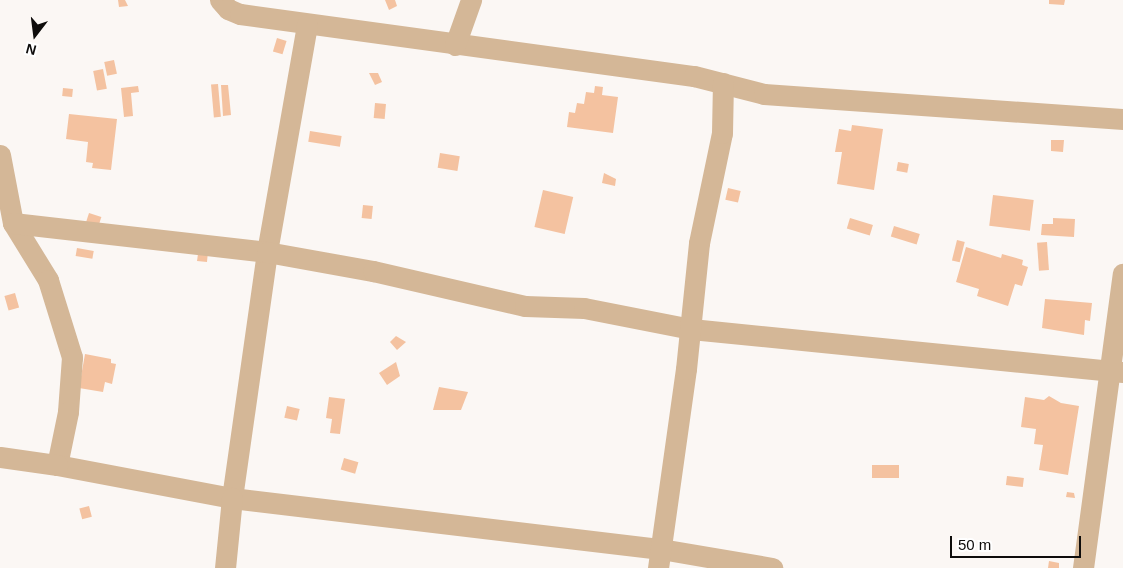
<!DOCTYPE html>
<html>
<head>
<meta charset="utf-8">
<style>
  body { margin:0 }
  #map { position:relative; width:1123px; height:568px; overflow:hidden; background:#fbf7f4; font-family:Helvetica,sans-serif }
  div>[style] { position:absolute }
  .building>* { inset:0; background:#f4c2a0; transform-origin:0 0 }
  .minor>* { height:21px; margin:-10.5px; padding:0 10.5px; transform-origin:10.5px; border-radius:10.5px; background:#d4b797 }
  span { translate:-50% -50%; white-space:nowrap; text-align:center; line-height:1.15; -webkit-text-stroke:4px #fff; paint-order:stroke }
  .north { position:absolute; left:10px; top:10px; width:50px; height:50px; -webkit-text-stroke:4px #fff; paint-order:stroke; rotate:195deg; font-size:14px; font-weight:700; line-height:20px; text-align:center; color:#0e0c0b }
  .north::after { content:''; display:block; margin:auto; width:18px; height:22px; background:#0e0c0b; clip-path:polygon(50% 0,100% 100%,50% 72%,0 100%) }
  .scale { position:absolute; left:950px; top:536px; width:131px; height:22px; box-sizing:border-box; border:2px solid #0e0c0b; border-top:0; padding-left:6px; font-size:15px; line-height:18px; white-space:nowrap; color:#0e0c0b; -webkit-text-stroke:4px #fff; paint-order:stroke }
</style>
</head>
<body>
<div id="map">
  <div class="building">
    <i style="clip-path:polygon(118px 0,125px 0,128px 6px,119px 7px)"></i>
    <i style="clip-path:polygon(385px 0,395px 0,397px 6px,389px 10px)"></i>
    <i style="clip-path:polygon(1049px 0,1065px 0,1064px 5px,1049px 4px)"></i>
    <i style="left:277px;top:38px;width:10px;height:14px;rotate:17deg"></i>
    <i style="left:114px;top:60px;width:14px;height:10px;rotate:78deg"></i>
    <i style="left:103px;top:69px;width:20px;height:10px;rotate:79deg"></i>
    <i style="clip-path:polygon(369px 73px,378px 73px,382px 82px,375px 85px)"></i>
    <i style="left:218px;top:84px;width:33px;height:7px;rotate:85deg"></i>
    <i style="clip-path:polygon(221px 85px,228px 85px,231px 115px,223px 116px)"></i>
    <i style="clip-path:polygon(138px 86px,139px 92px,131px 93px,133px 116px,124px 117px,121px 88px)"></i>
    <i style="clip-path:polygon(595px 86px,603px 87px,602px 95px,618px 97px,613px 133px,567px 127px,569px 112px,575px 113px,577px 103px,584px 104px,586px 92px,594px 93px)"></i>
    <i style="left:63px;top:88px;width:10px;height:8px;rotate:6deg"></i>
    <i style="left:375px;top:103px;width:11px;height:15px;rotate:5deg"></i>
    <i style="clip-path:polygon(69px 114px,117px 119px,111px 170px,92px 168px,93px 163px,86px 162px,88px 142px,66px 139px)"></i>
    <i style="clip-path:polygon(852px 125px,883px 129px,874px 190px,837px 184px,842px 152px,835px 152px,839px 129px,851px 131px)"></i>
    <i style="left:310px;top:131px;width:32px;height:11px;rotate:9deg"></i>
    <i style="clip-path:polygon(1051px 140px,1064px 140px,1063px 152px,1051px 151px)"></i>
    <i style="left:440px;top:153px;width:20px;height:15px;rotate:9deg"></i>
    <i style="left:898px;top:162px;width:11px;height:9px;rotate:10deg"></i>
    <i style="clip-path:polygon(604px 173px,616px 179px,615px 186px,602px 183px)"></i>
    <i style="left:728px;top:188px;width:13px;height:12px;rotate:13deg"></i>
    <i style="left:543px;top:190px;width:31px;height:38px;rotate:13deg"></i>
    <i style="left:993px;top:195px;width:41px;height:31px;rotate:7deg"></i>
    <i style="left:363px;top:205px;width:10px;height:13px;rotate:6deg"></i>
    <i style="left:89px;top:213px;width:13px;height:12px;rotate:18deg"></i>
    <i style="left:850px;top:218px;width:24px;height:11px;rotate:17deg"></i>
    <i style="clip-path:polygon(1053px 218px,1075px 219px,1074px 237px,1041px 235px,1042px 224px,1053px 224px)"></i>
    <i style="left:894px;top:226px;width:27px;height:11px;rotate:17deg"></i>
    <i style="left:957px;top:240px;width:8px;height:21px;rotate:14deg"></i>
    <i style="left:1047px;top:242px;width:28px;height:10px;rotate:86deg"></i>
    <i style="clip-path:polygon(199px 247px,208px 251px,207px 262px,197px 261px)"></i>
    <i style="clip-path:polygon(966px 247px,1001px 258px,1002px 254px,1023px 260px,1022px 265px,1028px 267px,1022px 286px,1015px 284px,1008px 306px,977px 296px,979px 289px,956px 282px)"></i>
    <i style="left:77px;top:248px;width:17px;height:8px;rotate:10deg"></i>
    <i style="left:15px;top:293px;width:15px;height:11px;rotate:74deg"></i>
    <i style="clip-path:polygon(1045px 299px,1092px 303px,1090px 321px,1085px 320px,1084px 335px,1042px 328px)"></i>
    <i style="clip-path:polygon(396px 336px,406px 342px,397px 350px,390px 342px)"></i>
    <i style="clip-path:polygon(85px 354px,111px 359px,111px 363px,116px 364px,112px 384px,105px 382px,103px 392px,79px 388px)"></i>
    <i style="clip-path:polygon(396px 362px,400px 376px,387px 385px,379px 373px)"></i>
    <i style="clip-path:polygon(439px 387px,468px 392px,461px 410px,433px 410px)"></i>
    <i style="clip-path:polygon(1049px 396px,1061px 403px,1079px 406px,1068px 475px,1039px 470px,1043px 445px,1034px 444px,1036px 429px,1021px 427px,1025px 397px,1044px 400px)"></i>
    <i style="clip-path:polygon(329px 397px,345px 399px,340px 434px,330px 433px,332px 419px,326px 418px)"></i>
    <i style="left:287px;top:406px;width:13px;height:12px;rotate:13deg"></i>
    <i style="left:344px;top:458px;width:15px;height:12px;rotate:16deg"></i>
    <i style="left:872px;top:465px;width:27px;height:13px"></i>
    <i style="left:1007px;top:476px;width:17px;height:9px;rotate:7deg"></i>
    <i style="clip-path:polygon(1067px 492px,1074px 493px,1075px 498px,1066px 497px)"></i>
    <i style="left:89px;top:506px;width:11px;height:10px;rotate:75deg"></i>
    <i style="clip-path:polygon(1049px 561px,1059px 563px,1059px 568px,1048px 568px)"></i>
  </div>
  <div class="minor">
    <i style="left:220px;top:0;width:12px;rotate:48deg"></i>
    <i style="left:228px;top:9px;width:13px;rotate:23deg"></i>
    <i style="left:240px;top:14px;width:458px;rotate:7.8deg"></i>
    <i style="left:694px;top:76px;width:72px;rotate:14.4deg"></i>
    <i style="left:764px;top:94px;width:360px;rotate:4deg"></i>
    <i style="left:307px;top:25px;width:230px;rotate:100deg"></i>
    <i style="left:267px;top:252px;width:248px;rotate:98.1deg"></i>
    <i style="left:232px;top:498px;width:432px;rotate:6.8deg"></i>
    <i style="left:661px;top:549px;width:113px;rotate:9.7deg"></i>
    <i style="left:455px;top:45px;width:48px;rotate:-70.4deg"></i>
    <i style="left:0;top:155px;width:69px;rotate:79.2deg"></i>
    <i style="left:13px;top:223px;width:67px;rotate:58.4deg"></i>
    <i style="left:48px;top:280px;width:81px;rotate:72.7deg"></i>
    <i style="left:72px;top:357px;width:55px;rotate:94.2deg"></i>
    <i style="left:68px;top:412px;width:54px;rotate:101.7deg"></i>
    <i style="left:57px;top:465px;width:178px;rotate:10.7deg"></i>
    <i style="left:232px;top:498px;width:70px;rotate:95.7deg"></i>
    <i style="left:13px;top:223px;width:256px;rotate:6.5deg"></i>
    <i style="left:267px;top:252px;width:108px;rotate:10.2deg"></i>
    <i style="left:373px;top:271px;width:156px;rotate:13deg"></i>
    <i style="left:525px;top:306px;width:59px;rotate:1.9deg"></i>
    <i style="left:584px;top:308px;width:109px;rotate:11.1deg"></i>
    <i style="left:691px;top:329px;width:434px;rotate:5.7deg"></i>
    <i style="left:0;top:457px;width:58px;rotate:8deg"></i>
    <i style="left:658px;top:568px;width:201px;rotate:-82deg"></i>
    <i style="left:686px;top:369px;width:127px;rotate:-84.1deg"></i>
    <i style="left:699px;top:243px;width:112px;rotate:-78.2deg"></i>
    <i style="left:722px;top:133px;width:50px;rotate:-88.9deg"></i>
    <i style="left:1083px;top:568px;width:297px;rotate:-82.3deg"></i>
  </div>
  <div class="north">N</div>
  <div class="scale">50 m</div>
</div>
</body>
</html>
